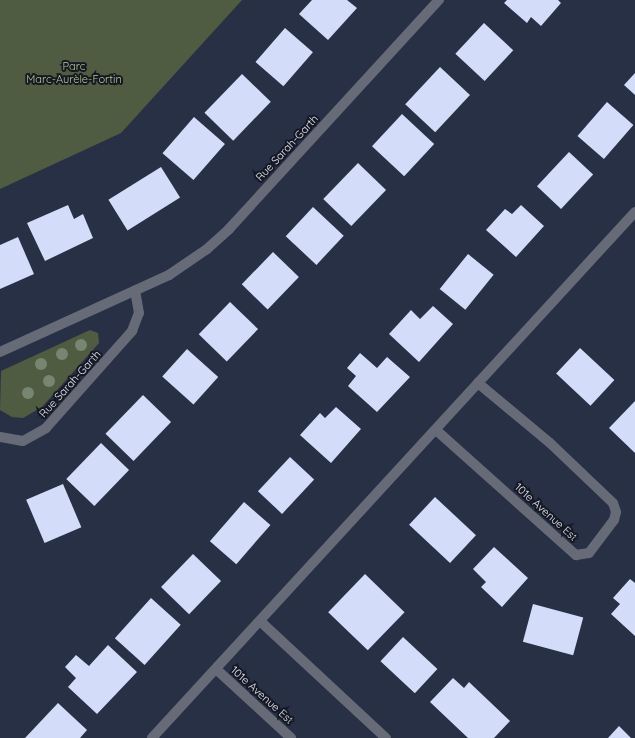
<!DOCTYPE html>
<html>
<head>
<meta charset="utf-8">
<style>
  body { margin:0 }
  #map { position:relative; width:635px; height:738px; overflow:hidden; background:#283046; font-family:Quicksand,sans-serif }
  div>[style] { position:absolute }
  .green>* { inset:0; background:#505c41 }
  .building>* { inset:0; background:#d3ddfa; transform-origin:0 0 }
  .minor>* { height:10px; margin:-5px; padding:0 5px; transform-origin:5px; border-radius:5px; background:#676b77 }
  .trees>* { width:12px; height:12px; margin:-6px; border-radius:50%; background:#768671 }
  span { translate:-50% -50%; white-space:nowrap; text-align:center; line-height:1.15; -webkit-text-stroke:4px #151822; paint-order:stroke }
  .park-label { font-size:11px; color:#b5cd94 }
  .street-label { font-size:11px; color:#e1e7f5 }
</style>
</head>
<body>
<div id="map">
  <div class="green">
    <i style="clip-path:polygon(0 0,242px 0,121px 133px,0 189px)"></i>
    <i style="clip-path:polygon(90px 330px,98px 333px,99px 343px,42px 407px,23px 418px,12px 417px,0 410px,1px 371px)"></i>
  </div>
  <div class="building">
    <i style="clip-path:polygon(312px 0,347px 0,357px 8px,328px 40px,299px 14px)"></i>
    <i style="clip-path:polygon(507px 0,558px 0,561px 3px,541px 26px,531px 17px,527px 23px,504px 3px)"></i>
    <i style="left:484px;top:23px;width:40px;height:42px;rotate:43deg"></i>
    <i style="left:285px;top:28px;width:37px;height:45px;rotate:41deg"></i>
    <i style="left:440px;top:67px;width:41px;height:51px;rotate:43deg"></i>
    <i style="clip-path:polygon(635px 73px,635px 95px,624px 85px)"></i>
    <i style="left:242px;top:74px;width:40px;height:54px;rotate:44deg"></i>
    <i style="left:607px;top:102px;width:35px;height:45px;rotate:41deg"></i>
    <i style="left:402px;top:114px;width:44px;height:44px;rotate:43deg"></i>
    <i style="left:194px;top:117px;width:41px;height:48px;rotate:41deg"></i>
    <i style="left:569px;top:152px;width:33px;height:47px;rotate:43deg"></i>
    <i style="left:358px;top:163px;width:39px;height:50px;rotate:44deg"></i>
    <i style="left:161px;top:167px;width:36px;height:62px;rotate:58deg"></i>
    <i style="clip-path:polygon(68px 205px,74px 219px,83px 214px,93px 238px,45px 261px,27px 223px)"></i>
    <i style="clip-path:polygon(521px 205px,544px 226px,516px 257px,486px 230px,505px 209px,512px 214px)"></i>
    <i style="left:313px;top:207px;width:42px;height:40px;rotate:43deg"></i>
    <i style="clip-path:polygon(18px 237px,34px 274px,0 289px,0 245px)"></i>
    <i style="left:273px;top:252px;width:36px;height:45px;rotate:44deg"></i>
    <i style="left:468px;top:254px;width:33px;height:45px;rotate:39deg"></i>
    <i style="left:230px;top:302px;width:39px;height:45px;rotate:44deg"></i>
    <i style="clip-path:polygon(433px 306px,453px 324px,419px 362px,389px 334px,411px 310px,420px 319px)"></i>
    <i style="left:580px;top:348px;width:47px;height:35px;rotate:43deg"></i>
    <i style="left:187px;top:349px;width:42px;height:37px;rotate:42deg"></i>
    <i style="clip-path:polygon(360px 353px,377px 368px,387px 357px,410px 377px,377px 412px,348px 386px,356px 376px,347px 368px)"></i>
    <i style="left:143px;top:395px;width:39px;height:54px;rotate:44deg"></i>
    <i style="clip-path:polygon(635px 401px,635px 453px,609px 428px)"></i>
    <i style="clip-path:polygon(336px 407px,361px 429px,331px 463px,300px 435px,320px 413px,325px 418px)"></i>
    <i style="left:101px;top:443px;width:39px;height:50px;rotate:44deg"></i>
    <i style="left:290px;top:457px;width:33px;height:47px;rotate:43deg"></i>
    <i style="left:63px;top:484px;width:47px;height:40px;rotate:67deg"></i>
    <i style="left:435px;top:497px;width:56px;height:38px;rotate:43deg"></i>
    <i style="left:244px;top:502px;width:35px;height:52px;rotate:41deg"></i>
    <i style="clip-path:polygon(494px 547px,528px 578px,502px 607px,481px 587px,486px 582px,473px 569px)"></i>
    <i style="left:193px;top:554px;width:39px;height:46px;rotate:44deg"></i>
    <i style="left:365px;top:574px;width:55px;height:53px;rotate:44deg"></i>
    <i style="clip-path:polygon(630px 579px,635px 583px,635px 636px,611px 614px,620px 604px,613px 598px)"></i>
    <i style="left:151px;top:598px;width:40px;height:54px;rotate:42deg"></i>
    <i style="left:533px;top:604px;width:52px;height:39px;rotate:15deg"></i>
    <i style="left:403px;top:637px;width:47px;height:33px;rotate:43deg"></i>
    <i style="clip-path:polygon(108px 645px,137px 672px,97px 714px,68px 687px,76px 678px,65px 667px,76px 655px,89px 666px)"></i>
    <i style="clip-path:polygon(453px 678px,464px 688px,469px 682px,510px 721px,494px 738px,468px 738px,430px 702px)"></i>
    <i style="clip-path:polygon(58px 703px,87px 730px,80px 738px,25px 738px)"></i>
    <i style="clip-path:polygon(619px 726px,631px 738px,608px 738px)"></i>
  </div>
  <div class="minor">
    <i style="left:0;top:352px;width:186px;rotate:-24.5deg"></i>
    <i style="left:169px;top:275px;width:46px;rotate:-34.4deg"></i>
    <i style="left:207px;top:249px;width:30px;rotate:-42deg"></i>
    <i style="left:229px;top:229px;width:311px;rotate:-47.5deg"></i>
    <i style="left:436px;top:430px;width:188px;rotate:41.8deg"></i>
    <i style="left:576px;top:555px;width:13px;rotate:-9deg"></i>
    <i style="left:589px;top:553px;width:41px;rotate:-52.9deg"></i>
    <i style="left:614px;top:520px;width:8px;rotate:-76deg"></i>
    <i style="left:616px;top:512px;width:9px;rotate:-108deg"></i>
    <i style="left:613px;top:503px;width:87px;rotate:-136.4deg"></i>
    <i style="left:550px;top:443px;width:94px;rotate:-140.2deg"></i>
    <i style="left:0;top:437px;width:23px;rotate:10deg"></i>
    <i style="left:23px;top:441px;width:26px;rotate:-29deg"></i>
    <i style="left:46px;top:428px;width:130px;rotate:-48.4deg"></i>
    <i style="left:132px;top:331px;width:19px;rotate:-69deg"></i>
    <i style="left:139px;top:313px;width:23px;rotate:-100deg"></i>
    <i style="left:260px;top:621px;width:172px;rotate:42.9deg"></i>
    <i style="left:216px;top:669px;width:102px;rotate:42.6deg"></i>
    <i style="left:152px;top:738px;width:714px;rotate:-47.44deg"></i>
  </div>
  <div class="trees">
    <i style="left:81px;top:345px"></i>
    <i style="left:62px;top:354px"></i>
    <i style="left:41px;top:364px"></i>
    <i style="left:49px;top:381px"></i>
    <i style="left:28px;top:393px"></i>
  </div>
  <div class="park-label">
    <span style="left:74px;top:73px">Parc<br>Marc-Aurèle-Fortin</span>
  </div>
  <div class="street-label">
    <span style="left:287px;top:148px;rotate:-47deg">Rue Sarah-Garth</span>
    <span style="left:70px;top:384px;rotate:-48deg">Rue Sarah-Garth</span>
    <span style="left:546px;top:512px;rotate:42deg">101e Avenue Est</span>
    <span style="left:262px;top:695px;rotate:42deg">101e Avenue Est</span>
  </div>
</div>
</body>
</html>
